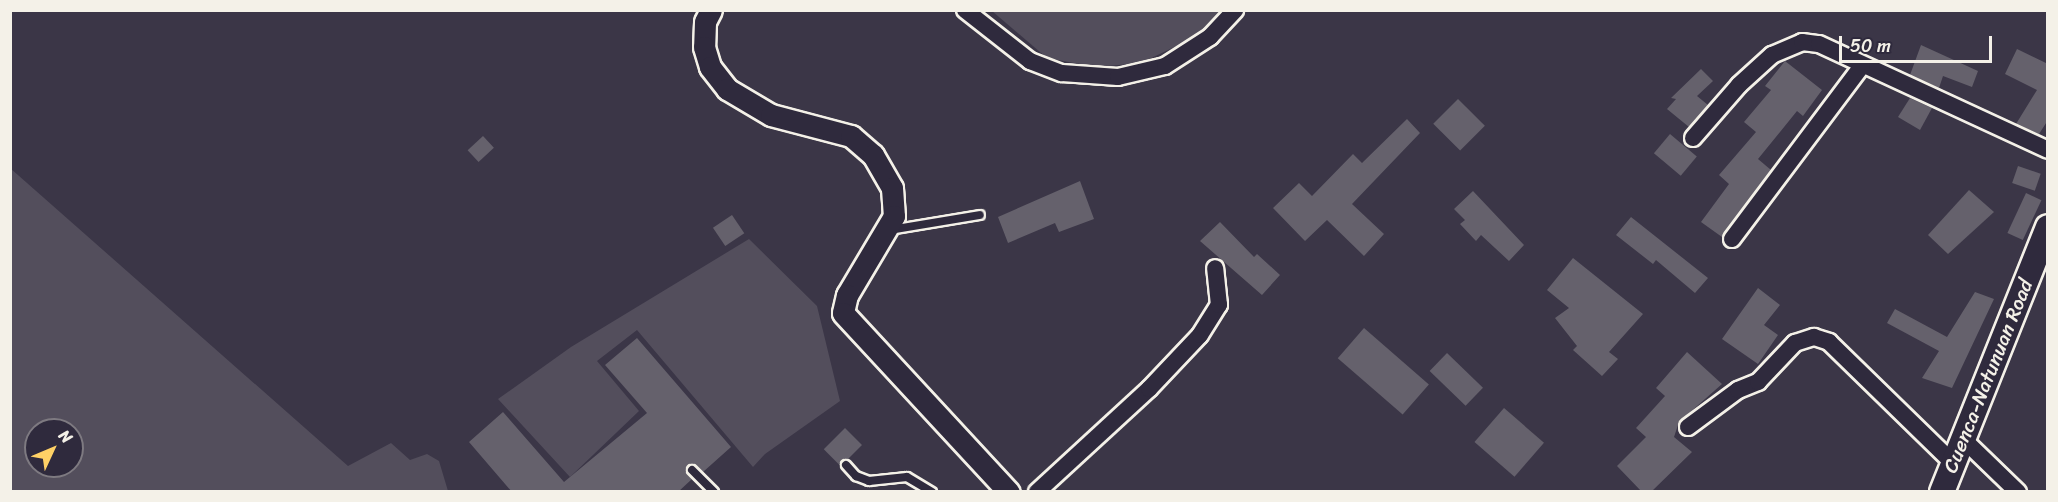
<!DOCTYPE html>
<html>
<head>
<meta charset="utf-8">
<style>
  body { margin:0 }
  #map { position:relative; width:2058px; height:502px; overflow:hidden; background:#3b3647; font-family:Sriracha,sans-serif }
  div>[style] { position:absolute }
  .green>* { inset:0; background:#534e5c }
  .building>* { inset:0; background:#65616c; transform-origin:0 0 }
  .roads { filter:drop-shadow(2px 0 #f4f1e8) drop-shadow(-2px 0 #f4f1e8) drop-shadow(0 2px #f4f1e8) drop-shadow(0 -2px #f4f1e8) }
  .service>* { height:8px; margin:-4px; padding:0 4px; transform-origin:4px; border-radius:4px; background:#2f2a3d }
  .minor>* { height:16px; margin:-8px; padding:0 8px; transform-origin:8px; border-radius:8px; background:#2f2a3d }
  .tertiary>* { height:21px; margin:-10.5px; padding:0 10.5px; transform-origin:10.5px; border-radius:10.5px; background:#2f2a3d }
  .secondary>* { height:24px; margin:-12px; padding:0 12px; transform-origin:12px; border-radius:12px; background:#2f2a3d }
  span { translate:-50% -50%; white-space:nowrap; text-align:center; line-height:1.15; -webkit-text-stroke:4.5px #2f2a3d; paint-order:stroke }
  .street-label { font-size:20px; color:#f4f1e8 }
  .frame { position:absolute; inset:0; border:12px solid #f4f1e8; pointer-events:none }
  .north { position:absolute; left:24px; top:418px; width:60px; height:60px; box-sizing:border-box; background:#2f2a3d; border:2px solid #7e7a81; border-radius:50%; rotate:46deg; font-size:16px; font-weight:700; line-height:24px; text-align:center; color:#f4f1e8 }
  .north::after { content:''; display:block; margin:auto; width:21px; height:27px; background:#ffd166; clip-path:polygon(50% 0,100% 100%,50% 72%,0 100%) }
  .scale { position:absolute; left:1839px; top:36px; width:153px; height:27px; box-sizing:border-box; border:3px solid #f4f1e8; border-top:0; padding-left:8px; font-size:18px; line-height:21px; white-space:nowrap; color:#f4f1e8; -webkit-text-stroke:4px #2f2a3d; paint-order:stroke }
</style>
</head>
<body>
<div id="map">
  <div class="green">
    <i style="clip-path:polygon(992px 11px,1233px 11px,1218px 26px,1141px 63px,1096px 67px,1047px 58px)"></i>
    <i style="clip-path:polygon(evenodd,10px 168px,348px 466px,391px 443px,410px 460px,427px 454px,439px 461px,448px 491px,11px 491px,10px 168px,36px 430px,72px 430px,72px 466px,36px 466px,36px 430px)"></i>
    <i style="clip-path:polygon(749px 239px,817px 306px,840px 401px,765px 454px,753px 467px,637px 330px,597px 361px,639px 411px,570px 477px,498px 399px,571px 347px)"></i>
  </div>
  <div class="building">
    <i style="clip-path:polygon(1921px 45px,1978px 71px,1972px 87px,1943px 76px,1939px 88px,1910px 75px)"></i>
    <i style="clip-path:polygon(2017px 49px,2048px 64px,2048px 120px,2039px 134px,2016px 124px,2037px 90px,2005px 74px)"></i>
    <i style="clip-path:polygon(1785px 61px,1822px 90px,1803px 116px,1797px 111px,1758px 159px,1771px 170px,1722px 237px,1701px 222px,1729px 184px,1719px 175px,1756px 132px,1744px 122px,1771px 90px,1765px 86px)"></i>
    <i style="clip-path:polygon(1701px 69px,1713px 81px,1697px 96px,1708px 105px,1689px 127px,1667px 109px,1676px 99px,1671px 98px)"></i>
    <i style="clip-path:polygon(1910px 98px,1932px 108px,1920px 130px,1898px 117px)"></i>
    <i style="left:1458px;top:99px;width:38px;height:35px;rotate:45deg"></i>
    <i style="clip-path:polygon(1407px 119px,1420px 133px,1352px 204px,1384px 234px,1364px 256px,1327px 220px,1305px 241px,1273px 208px,1299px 183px,1312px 196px,1353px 154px,1362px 163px)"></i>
    <i style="left:1670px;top:134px;width:35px;height:25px;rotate:40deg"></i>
    <i style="left:483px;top:136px;width:16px;height:21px;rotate:47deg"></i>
    <i style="left:2018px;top:166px;width:24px;height:18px;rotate:19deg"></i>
    <i style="clip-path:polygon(1080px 181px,1094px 219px,1059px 232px,1055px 223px,1008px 243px,998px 217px)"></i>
    <i style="clip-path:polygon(1969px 190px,1994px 212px,1948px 254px,1928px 235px)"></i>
    <i style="clip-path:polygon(1473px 191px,1524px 245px,1509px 261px,1481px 235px,1476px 241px,1460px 224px,1465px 220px,1454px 209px)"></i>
    <i style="left:2026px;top:193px;width:17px;height:44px;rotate:25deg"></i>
    <i style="left:732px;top:215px;width:22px;height:23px;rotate:56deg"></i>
    <i style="clip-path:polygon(1631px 217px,1708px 278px,1695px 293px,1656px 260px,1653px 264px,1616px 235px)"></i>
    <i style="clip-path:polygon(1220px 222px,1254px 257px,1257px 254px,1280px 275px,1262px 295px,1200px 241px)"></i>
    <i style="clip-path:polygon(1573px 258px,1643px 314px,1609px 352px,1618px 359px,1602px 376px,1573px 350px,1577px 346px,1555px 318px,1569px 308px,1547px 290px)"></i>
    <i style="clip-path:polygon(1758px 288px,1780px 305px,1764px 325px,1778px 335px,1758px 364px,1722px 339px)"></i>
    <i style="clip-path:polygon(1975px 292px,1994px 299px,1952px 388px,1922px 378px,1939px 351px,1887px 323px,1895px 309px,1947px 337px)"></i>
    <i style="left:1364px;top:328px;width:86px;height:40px;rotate:41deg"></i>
    <i style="clip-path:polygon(637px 338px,731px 447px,703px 472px,694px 464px,688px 465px,686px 472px,692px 479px,678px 492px,512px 492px,469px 442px,503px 412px,564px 482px,647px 413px,605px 365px)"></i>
    <i style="clip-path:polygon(1687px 352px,1722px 384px,1679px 422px,1674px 437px,1692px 452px,1651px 492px,1642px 492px,1617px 466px,1646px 437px,1636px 428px,1665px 396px,1656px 388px)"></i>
    <i style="left:1447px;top:353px;width:50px;height:25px;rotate:44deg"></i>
    <i style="left:1504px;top:408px;width:53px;height:45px;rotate:41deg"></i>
    <i style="left:845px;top:428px;width:24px;height:30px;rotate:45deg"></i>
  </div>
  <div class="roads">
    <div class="service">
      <i style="left:890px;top:230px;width:91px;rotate:-9.5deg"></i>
      <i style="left:846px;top:465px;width:15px;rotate:48deg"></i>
      <i style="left:856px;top:476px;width:14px;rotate:21deg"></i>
      <i style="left:869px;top:481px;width:38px;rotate:-6deg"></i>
      <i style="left:907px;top:477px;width:29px;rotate:31deg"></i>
      <i style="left:692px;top:470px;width:31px;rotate:45deg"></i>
    </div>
    <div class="minor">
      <i style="left:965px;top:10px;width:83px;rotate:38.1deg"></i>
      <i style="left:1030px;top:61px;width:34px;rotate:21deg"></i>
      <i style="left:1062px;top:73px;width:56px;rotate:4.1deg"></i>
      <i style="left:1118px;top:77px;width:48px;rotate:-13.2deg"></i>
      <i style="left:1165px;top:66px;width:54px;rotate:-32.8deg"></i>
      <i style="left:1210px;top:37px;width:37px;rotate:-47deg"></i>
      <i style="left:1693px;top:138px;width:70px;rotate:-49deg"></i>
      <i style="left:1739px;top:85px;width:45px;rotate:-42.3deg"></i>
      <i style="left:1772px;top:55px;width:33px;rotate:-23deg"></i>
      <i style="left:1802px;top:42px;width:17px;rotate:7deg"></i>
      <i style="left:1819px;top:44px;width:252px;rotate:24.8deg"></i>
      <i style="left:1732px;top:239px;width:216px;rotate:-53.1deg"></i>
      <i style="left:1688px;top:427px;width:62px;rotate:-36.5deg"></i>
      <i style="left:1738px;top:390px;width:22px;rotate:-22deg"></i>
      <i style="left:1758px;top:382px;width:54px;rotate:-46.5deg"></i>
      <i style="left:1795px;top:343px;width:20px;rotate:-18deg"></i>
      <i style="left:1814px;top:337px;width:16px;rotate:18deg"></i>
      <i style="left:1829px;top:342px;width:173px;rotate:44.3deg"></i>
      <i style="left:1962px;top:438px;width:78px;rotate:44deg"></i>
      <i style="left:1037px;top:492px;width:152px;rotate:-42.6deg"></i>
      <i style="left:1149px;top:389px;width:74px;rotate:-46.6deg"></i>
      <i style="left:1200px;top:335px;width:36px;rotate:-58deg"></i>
      <i style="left:1219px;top:305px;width:37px;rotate:-96deg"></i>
    </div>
    <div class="tertiary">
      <i style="left:711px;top:10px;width:13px;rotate:117deg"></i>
      <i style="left:705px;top:22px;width:25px;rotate:92deg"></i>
      <i style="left:704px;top:47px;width:21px;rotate:73deg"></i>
      <i style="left:710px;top:67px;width:28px;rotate:52deg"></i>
      <i style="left:727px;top:89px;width:51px;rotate:30.6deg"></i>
      <i style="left:771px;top:115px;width:83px;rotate:14.7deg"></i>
      <i style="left:851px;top:136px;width:29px;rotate:41deg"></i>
      <i style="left:873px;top:155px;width:38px;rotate:60deg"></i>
      <i style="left:892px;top:188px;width:28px;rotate:86deg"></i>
      <i style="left:894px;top:216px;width:92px;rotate:120.7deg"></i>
      <i style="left:847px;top:295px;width:18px;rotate:103deg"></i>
      <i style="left:843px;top:313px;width:244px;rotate:47.2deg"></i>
    </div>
    <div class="secondary">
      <i style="left:1942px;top:492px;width:285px;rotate:-68.2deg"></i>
    </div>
  </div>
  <div class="street-label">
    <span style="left:1988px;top:376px;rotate:-68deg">Cuenca-Natunuan Road</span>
  </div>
  <div class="frame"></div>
  <div class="north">N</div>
  <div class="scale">50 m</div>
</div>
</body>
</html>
